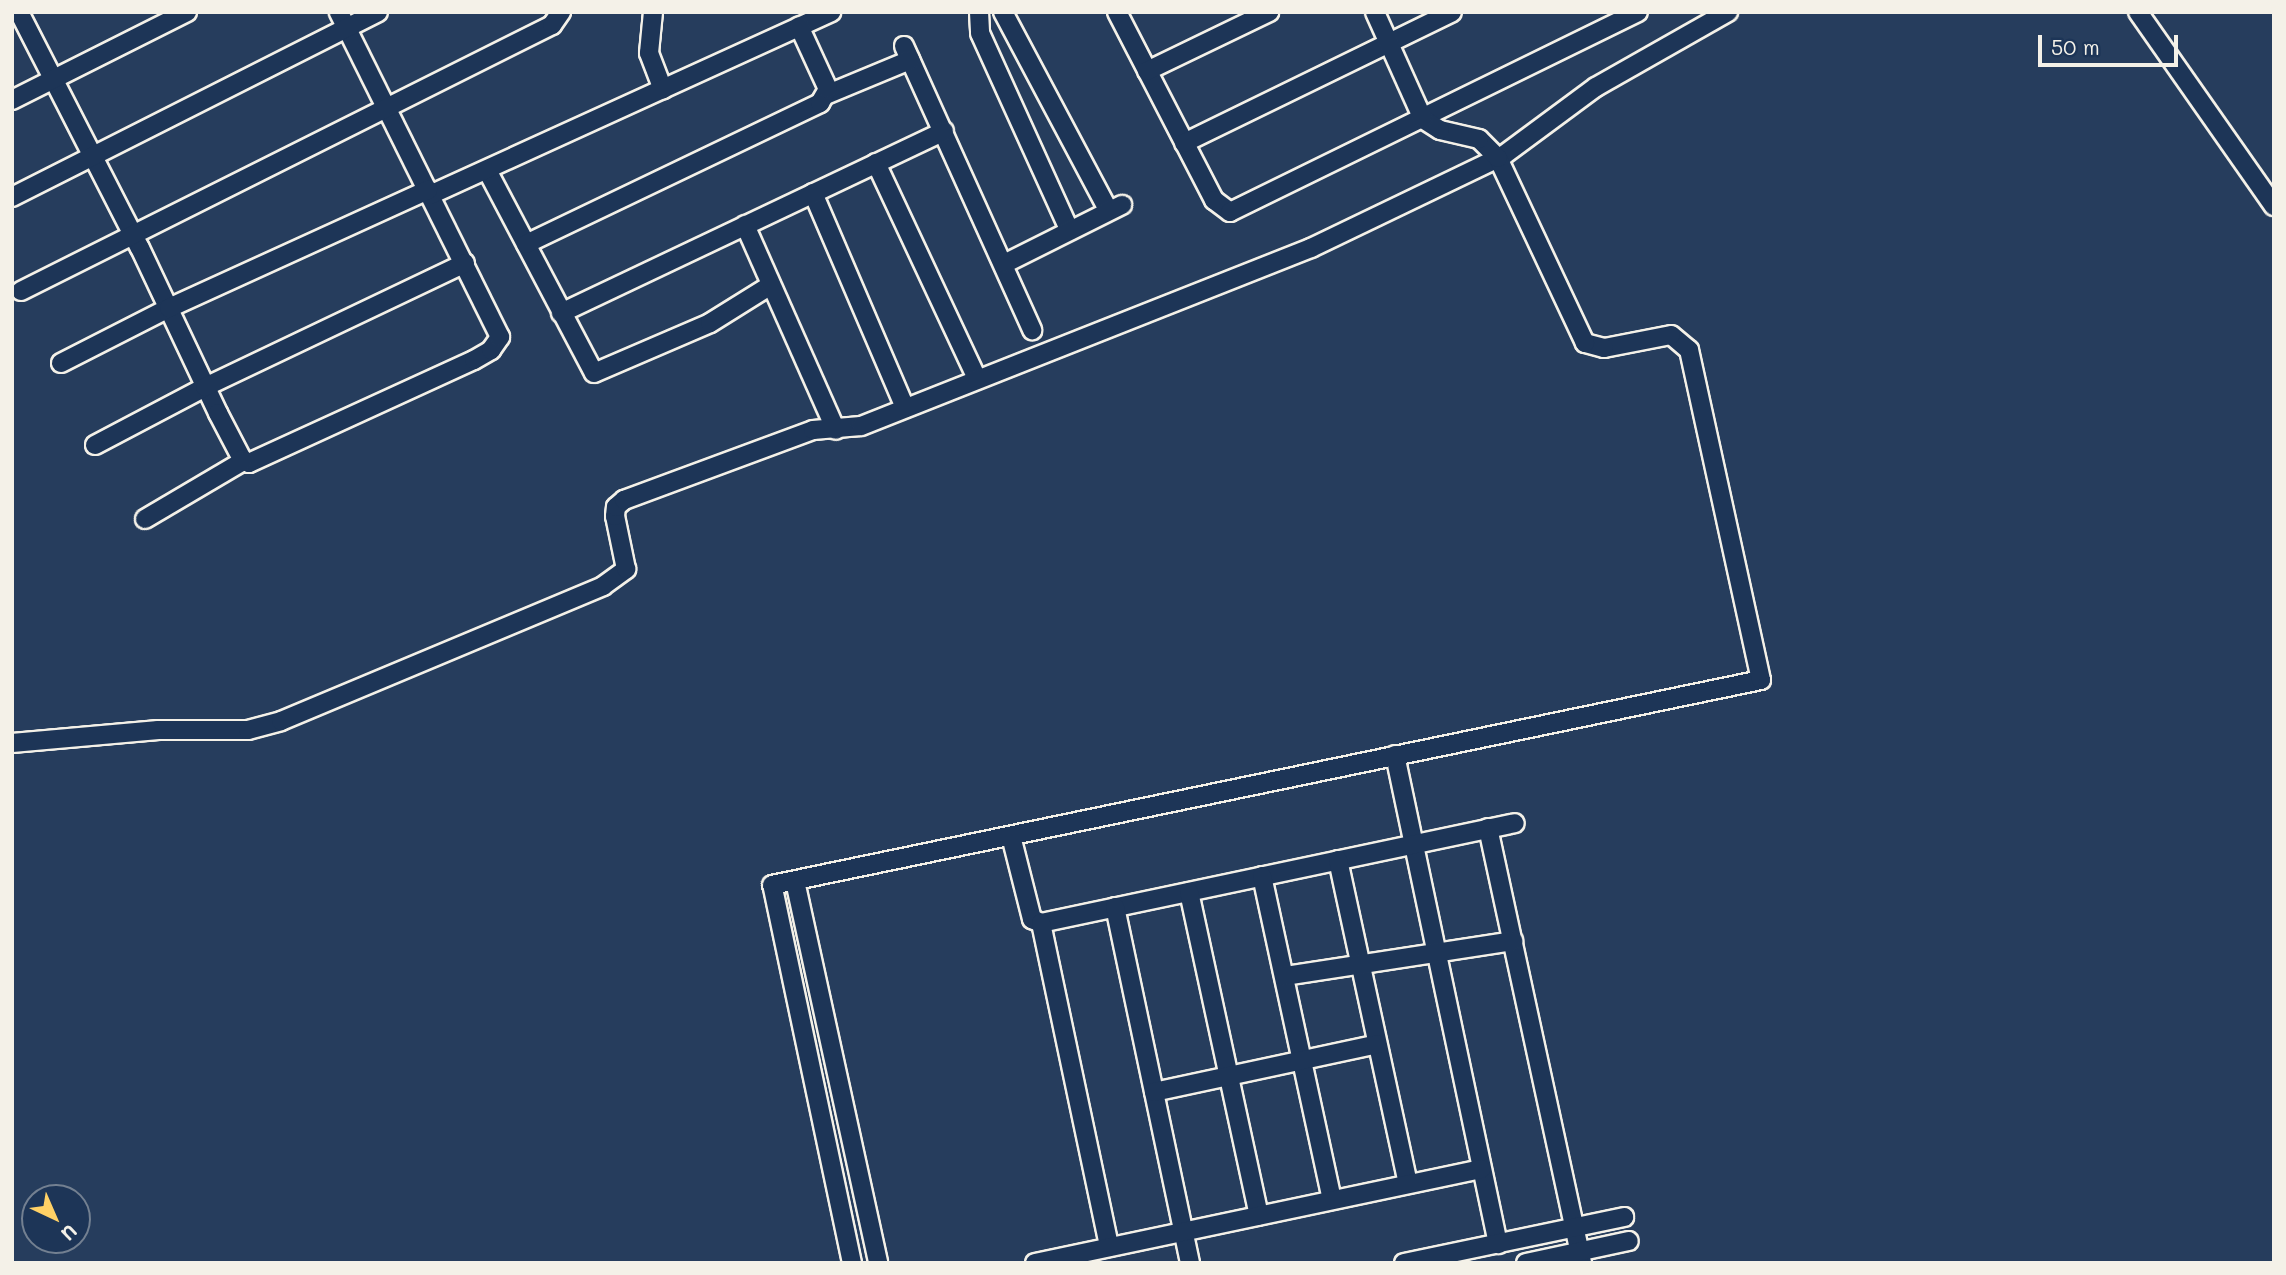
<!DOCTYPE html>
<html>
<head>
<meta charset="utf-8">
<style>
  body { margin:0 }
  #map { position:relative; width:2286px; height:1275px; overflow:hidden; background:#263d5d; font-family:Mali,sans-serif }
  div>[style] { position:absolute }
  .roads { filter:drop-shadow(2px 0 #f4f1e8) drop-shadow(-2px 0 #f4f1e8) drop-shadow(0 2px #f4f1e8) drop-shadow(0 -2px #f4f1e8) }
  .minor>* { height:18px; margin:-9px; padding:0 9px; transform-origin:9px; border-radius:9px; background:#1d3557 }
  span { translate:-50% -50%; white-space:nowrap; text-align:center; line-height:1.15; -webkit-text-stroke:7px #1d3557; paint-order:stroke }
  .frame { position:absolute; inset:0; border:14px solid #f4f1e8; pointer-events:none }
  .north { position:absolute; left:21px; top:1184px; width:70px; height:70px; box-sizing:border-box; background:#1d3557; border:2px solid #738091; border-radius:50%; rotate:136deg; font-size:19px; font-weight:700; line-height:28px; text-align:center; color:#f4f1e8 }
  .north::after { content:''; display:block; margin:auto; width:24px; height:32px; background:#ffd166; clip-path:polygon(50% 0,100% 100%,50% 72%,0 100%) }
  .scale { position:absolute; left:2038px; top:35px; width:140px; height:32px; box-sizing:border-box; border:4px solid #f4f1e8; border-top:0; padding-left:9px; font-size:21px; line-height:24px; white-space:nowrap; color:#f4f1e8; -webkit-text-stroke:5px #1d3557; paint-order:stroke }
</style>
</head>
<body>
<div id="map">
  <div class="roads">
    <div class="minor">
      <i style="left:19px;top:12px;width:265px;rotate:62.9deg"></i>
      <i style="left:140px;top:248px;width:183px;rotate:64.7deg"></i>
      <i style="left:218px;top:413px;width:52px;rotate:62.4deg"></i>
      <i style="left:242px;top:459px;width:8px;rotate:30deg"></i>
      <i style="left:249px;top:463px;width:247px;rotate:-24.6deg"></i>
      <i style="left:474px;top:360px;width:20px;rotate:-30deg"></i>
      <i style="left:491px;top:350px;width:16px;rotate:-55deg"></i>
      <i style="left:500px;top:337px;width:363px;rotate:-116.4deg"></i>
      <i style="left:653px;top:12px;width:41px;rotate:95.6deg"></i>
      <i style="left:649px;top:53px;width:39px;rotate:69deg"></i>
      <i style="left:979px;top:12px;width:21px;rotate:87deg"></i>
      <i style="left:980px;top:33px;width:217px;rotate:65.6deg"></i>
      <i style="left:1003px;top:12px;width:225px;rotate:62deg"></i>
      <i style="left:1117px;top:12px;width:212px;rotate:62.7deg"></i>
      <i style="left:1214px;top:200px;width:20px;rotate:37deg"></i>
      <i style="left:1230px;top:212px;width:454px;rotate:-26.1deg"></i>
      <i style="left:2138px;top:12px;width:237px;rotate:55deg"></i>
      <i style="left:904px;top:46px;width:312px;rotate:65.7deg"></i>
      <i style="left:1147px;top:71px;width:136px;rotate:-25.8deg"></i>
      <i style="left:828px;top:94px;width:89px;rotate:-22.5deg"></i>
      <i style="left:12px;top:100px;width:196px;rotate:-26.7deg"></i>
      <i style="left:1184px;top:143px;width:298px;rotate:-26deg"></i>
      <i style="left:876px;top:163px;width:238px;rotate:64.9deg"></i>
      <i style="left:488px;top:172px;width:227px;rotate:62.2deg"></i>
      <i style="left:594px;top:373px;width:126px;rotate:-23.3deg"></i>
      <i style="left:710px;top:323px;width:72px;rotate:-31.9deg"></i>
      <i style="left:813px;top:193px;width:234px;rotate:66.8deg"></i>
      <i style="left:430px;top:195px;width:441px;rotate:-24.5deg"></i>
      <i style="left:12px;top:197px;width:410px;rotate:-26.8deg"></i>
      <i style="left:745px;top:225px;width:224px;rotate:66.1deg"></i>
      <i style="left:526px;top:244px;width:326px;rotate:-25.6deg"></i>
      <i style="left:820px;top:103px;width:16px;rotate:-60deg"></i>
      <i style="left:828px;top:89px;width:69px;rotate:-114.7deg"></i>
      <i style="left:1006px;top:263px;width:130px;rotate:-26.6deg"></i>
      <i style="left:21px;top:291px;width:594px;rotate:-26.61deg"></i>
      <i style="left:552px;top:25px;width:16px;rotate:-55deg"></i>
      <i style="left:561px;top:313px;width:424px;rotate:-25.4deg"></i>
      <i style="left:61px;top:363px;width:121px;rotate:-27deg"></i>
      <i style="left:169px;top:308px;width:285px;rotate:-24.5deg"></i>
      <i style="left:95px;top:445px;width:124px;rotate:-27.8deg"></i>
      <i style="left:205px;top:387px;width:288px;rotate:-25.5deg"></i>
      <i style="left:145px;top:519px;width:114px;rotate:-30.6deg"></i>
      <i style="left:12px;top:743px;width:147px;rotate:-5.1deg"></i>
      <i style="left:158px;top:730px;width:90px"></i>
      <i style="left:248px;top:730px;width:34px;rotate:-15deg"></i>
      <i style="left:281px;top:721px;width:349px;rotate:-22.7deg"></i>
      <i style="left:603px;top:586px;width:29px;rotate:-36deg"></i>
      <i style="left:626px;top:569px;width:54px;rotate:-101.7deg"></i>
      <i style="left:615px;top:516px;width:9px;rotate:-84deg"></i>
      <i style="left:616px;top:507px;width:11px;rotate:-41deg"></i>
      <i style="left:624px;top:500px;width:202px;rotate:-20.3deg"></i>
      <i style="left:813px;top:430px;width:48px;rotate:-4.8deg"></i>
      <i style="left:861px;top:426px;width:484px;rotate:-21.6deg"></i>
      <i style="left:1311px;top:248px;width:214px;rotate:-25.7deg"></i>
      <i style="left:1504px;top:155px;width:114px;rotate:-36.5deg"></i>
      <i style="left:1596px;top:87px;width:152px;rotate:-29.6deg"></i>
      <i style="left:1395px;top:755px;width:500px;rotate:78.1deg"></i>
      <i style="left:1488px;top:828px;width:445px;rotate:77.8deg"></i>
      <i style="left:1011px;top:836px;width:86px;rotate:75.8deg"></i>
      <i style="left:1032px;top:919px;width:10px;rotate:24deg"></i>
      <i style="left:1041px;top:923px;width:484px;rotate:-11.9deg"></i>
      <i style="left:1338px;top:860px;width:331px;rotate:77.8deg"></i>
      <i style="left:1262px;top:876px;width:331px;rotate:77.8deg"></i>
      <i style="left:795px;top:881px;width:391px;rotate:77.7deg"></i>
      <i style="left:1189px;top:892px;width:331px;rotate:77.8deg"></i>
      <i style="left:1115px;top:907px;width:364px;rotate:78.1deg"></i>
      <i style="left:1041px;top:923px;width:331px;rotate:78.1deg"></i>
      <i style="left:1285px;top:976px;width:231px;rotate:-8.7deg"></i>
      <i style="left:1154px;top:1092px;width:228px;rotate:-12.1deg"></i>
      <i style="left:852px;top:1263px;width:386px;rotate:-101.9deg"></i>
      <i style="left:772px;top:885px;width:1010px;rotate:-11.71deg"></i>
      <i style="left:1761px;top:680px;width:338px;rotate:-102.3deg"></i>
      <i style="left:1689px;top:350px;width:23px;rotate:-140deg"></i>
      <i style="left:1671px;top:335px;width:68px;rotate:169deg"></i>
      <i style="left:1604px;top:348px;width:20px;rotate:-165deg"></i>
      <i style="left:1585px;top:343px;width:204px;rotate:-115.2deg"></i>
      <i style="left:1498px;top:158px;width:27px;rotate:-135deg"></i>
      <i style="left:1479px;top:139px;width:40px;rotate:-167deg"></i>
      <i style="left:1440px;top:130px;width:20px;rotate:-147deg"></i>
      <i style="left:1423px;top:119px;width:117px;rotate:-114.2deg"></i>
      <i style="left:1035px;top:1263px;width:456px;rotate:-11.9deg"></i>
      <i style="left:1404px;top:1263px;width:225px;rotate:-11.8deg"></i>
      <i style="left:1526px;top:1263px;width:105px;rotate:-12.1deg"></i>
    </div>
  </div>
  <div class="frame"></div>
  <div class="north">U</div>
  <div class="scale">50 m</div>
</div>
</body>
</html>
